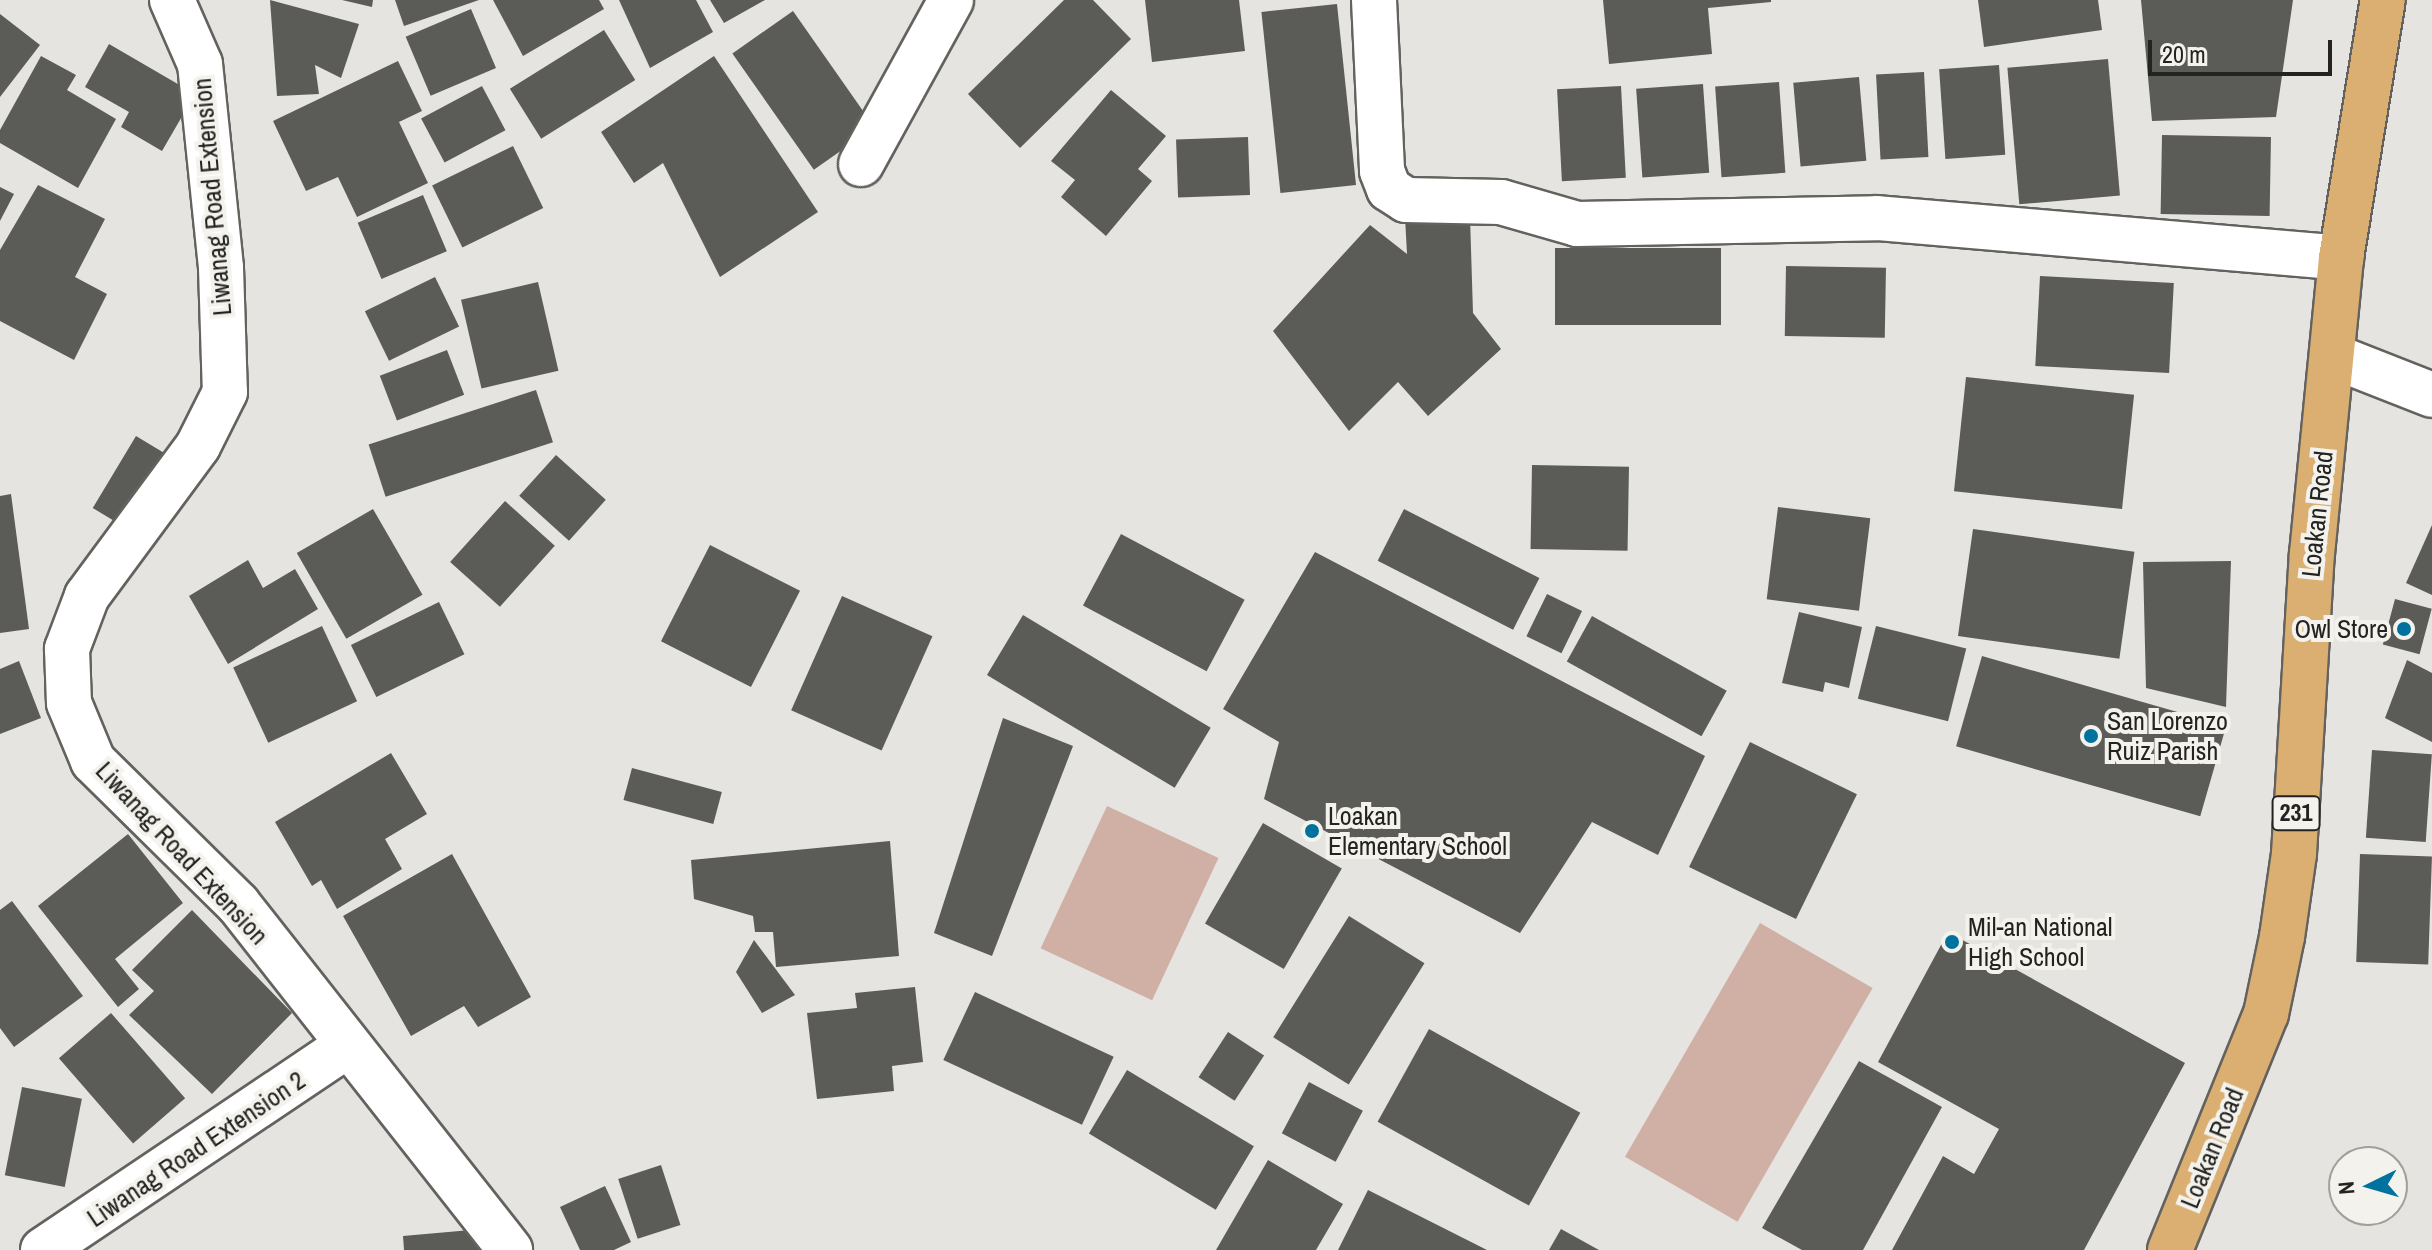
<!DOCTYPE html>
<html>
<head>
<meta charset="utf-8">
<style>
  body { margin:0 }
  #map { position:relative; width:2432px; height:1250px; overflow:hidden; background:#e5e4e0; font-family:"Archivo Narrow",sans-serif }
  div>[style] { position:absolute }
  .green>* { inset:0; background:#d0afa5; transform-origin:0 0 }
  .building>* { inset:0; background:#5b5c58; transform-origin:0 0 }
  .roads { filter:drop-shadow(2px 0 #63625e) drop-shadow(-2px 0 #63625e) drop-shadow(0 2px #63625e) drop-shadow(0 -2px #63625e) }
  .minor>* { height:44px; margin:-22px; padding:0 22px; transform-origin:22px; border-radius:22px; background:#fff }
  .primary>* { height:44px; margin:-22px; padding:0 22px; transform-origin:22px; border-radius:22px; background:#daaf71 }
  .dots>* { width:22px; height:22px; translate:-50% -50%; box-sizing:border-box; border:4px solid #f3f2ed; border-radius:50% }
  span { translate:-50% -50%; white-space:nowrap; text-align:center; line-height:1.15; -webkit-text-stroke:8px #f3f2ed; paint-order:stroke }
  .shield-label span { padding:2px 6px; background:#f3f2ed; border:2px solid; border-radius:6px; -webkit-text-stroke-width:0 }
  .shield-label { font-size:24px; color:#232321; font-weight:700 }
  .street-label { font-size:26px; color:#232321 }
  .poi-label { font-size:26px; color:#232321 }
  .right { translate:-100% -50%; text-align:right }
  .left { translate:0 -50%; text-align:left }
  .north { position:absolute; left:2328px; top:1146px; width:80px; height:80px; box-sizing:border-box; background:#f3f2ed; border:2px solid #a09f9b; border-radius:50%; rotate:265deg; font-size:22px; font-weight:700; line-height:32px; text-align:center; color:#232321 }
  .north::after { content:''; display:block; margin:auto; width:28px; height:36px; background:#00729d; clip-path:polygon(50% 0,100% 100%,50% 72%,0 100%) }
  .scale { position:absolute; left:2148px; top:40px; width:184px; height:36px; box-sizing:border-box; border:4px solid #232321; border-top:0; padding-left:10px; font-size:24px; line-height:28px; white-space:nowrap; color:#232321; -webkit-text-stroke:6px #f3f2ed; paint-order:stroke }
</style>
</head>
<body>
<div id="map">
  <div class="green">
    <i style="left:1107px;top:806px;width:123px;height:157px;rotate:25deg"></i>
    <i style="left:1760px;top:923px;width:130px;height:270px;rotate:30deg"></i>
  </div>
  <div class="building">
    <i style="clip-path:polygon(270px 0,359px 24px,341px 78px,315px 65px,319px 94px,277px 96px)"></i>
    <i style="clip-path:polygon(342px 0,373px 0,372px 7px)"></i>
    <i style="clip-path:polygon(395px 0,479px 0,404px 26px)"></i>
    <i style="clip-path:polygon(493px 0,599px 0,604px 9px,523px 56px)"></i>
    <i style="clip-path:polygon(619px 0,696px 0,713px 32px,650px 68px)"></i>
    <i style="clip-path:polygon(710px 0,765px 0,724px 23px)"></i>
    <i style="clip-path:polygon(1064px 0,1093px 0,1131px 39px,1020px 148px,968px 94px)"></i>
    <i style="clip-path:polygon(1145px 0,1239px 0,1245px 51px,1152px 62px)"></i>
    <i style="clip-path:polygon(1603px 0,1771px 0,1771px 2px,1708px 8px,1712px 54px,1609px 64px)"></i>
    <i style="clip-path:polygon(1978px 0,2098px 0,2102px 30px,1984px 47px)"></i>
    <i style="clip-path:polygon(2141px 0,2293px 0,2276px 117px,2152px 121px)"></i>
    <i style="left:1337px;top:4px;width:182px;height:76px;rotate:84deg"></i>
    <i style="left:471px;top:9px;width:64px;height:71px;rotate:67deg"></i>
    <i style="left:793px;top:11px;width:142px;height:74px;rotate:55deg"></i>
    <i style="clip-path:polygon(0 14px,40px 45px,0 97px)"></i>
    <i style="left:604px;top:30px;width:59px;height:111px;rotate:58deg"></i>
    <i style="clip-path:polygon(109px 44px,195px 94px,162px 151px,121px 127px,129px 112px,85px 87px)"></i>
    <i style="clip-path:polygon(41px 56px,76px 75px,67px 90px,116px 119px,78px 188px,0 143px,0 130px)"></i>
    <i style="clip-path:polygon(714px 56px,818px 212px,720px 277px,663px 163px,634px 183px,601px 132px)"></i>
    <i style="left:2108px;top:59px;width:137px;height:101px;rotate:85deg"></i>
    <i style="clip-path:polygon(398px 61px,422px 111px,399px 122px,428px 183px,357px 217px,338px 177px,306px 191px,273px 121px)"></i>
    <i style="left:1999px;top:65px;width:90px;height:60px;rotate:86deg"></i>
    <i style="left:1924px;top:72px;width:85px;height:48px;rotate:87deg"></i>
    <i style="left:1859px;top:77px;width:84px;height:66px;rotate:85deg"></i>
    <i style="left:1779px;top:82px;width:91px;height:64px;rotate:86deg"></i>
    <i style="left:1703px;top:84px;width:89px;height:67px;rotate:86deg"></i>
    <i style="left:482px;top:86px;width:50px;height:69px;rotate:62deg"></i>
    <i style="left:1621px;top:86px;width:92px;height:64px;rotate:87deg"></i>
    <i style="clip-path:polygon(1111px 90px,1166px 136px,1138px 169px,1152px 181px,1106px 236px,1061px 197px,1075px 180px,1051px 161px)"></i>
    <i style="left:2162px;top:135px;width:109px;height:79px;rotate:1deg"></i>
    <i style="left:1248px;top:137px;width:58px;height:72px;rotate:88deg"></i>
    <i style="left:513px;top:146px;width:69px;height:90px;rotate:64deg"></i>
    <i style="clip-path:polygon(38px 185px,105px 219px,75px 277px,107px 294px,74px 360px,0 321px,0 250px)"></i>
    <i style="clip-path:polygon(0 187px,14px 194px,0 221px)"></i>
    <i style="left:423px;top:195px;width:61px;height:71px;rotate:67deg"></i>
    <i style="clip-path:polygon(1405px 217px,1470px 217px,1473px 313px,1501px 349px,1428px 416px,1398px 382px,1349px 431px,1273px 331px,1370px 225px,1407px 254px)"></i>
    <i style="left:1555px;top:248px;width:166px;height:77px"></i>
    <i style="left:1786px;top:266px;width:100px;height:70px;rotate:1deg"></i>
    <i style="left:2040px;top:276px;width:134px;height:90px;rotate:3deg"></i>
    <i style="left:435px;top:277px;width:55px;height:78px;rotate:64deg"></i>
    <i style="left:538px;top:282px;width:91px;height:79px;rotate:77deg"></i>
    <i style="left:447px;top:350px;width:48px;height:72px;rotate:69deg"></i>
    <i style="left:1966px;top:377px;width:169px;height:115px;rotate:6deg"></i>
    <i style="left:536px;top:390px;width:55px;height:176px;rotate:72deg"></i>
    <i style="left:136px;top:436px;width:45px;height:84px;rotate:31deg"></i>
    <i style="left:556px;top:455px;width:67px;height:55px;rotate:42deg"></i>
    <i style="left:1532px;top:465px;width:97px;height:84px;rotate:1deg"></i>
    <i style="clip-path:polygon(11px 494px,29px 629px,0 633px,0 496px)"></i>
    <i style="left:505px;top:501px;width:67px;height:82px;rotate:42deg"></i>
    <i style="left:1778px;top:507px;width:93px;height:93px;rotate:7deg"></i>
    <i style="left:373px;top:509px;width:99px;height:88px;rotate:60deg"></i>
    <i style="left:1404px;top:509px;width:152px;height:58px;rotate:27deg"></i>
    <i style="clip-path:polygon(2432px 525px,2432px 595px,2406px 583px)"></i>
    <i style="left:1973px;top:529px;width:163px;height:108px;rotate:8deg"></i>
    <i style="left:1121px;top:534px;width:140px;height:81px;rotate:28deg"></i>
    <i style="left:710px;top:545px;width:101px;height:108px;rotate:27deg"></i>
    <i style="clip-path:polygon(1315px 552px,1705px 756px,1658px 855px,1592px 822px,1520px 933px,1264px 799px,1279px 742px,1223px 709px)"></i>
    <i style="clip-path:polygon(248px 560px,263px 588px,295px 569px,318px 609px,228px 664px,189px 596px)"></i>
    <i style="clip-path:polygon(2231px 561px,2226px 707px,2146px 688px,2143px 562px)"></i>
    <i style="left:1547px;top:594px;width:39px;height:47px;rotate:26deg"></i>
    <i style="left:842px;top:596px;width:99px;height:125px;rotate:24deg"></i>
    <i style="left:2395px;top:599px;width:38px;height:47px;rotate:15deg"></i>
    <i style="left:439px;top:602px;width:58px;height:98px;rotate:64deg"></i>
    <i style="clip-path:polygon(1799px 612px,1862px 627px,1849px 688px,1825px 682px,1823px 692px,1782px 683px)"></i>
    <i style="left:1023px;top:615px;width:219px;height:70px;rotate:31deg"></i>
    <i style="left:1592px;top:616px;width:154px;height:52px;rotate:29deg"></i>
    <i style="left:322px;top:626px;width:83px;height:98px;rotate:65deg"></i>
    <i style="left:1876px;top:626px;width:93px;height:75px;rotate:14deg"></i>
    <i style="left:1982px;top:656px;width:254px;height:94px;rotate:16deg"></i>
    <i style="clip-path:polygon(2407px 660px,2432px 673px,2432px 742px,2385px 718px)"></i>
    <i style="clip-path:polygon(19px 661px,41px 718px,0 734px,0 669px)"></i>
    <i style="clip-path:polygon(1003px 718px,1073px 746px,992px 956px,934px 933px)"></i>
    <i style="left:1750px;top:742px;width:119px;height:139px;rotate:26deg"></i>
    <i style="left:2372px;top:750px;width:60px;height:88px;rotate:4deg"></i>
    <i style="clip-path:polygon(391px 753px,427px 814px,385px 839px,402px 869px,337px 909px,321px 880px,312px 886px,275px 822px)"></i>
    <i style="left:632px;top:768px;width:93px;height:33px;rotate:15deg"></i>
    <i style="left:1263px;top:823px;width:91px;height:116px;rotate:30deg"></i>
    <i style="clip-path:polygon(128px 834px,183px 903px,115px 959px,139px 989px,118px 1007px,38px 906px)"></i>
    <i style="clip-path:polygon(890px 841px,899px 956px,776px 967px,773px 932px,755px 932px,753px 916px,694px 899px,691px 860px)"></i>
    <i style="clip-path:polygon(452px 854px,531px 997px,478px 1027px,464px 1006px,411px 1036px,343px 916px)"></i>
    <i style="left:2360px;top:854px;width:72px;height:108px;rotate:2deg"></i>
    <i style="clip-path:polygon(12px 901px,83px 996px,14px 1047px,0 1028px,0 910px)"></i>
    <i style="clip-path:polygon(192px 910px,292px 1013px,212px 1094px,129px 1015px,154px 991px,132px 970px)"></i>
    <i style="left:1349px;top:916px;width:89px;height:143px;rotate:32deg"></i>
    <i style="clip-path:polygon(1948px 932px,2185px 1063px,2084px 1250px,1892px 1250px,1943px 1156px,1974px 1174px,1999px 1129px,1878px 1062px)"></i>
    <i style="clip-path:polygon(754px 940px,795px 995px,762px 1013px,736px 972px)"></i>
    <i style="clip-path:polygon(915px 987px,923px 1062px,892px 1066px,894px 1091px,817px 1099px,807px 1013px,857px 1008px,855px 993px)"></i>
    <i style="left:975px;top:992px;width:153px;height:75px;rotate:25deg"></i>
    <i style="left:111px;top:1013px;width:113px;height:69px;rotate:49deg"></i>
    <i style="left:1429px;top:1029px;width:173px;height:106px;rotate:29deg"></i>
    <i style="left:1228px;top:1032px;width:43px;height:54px;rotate:33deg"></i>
    <i style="clip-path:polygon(1859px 1061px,1942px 1107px,1863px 1250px,1802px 1250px,1762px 1228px)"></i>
    <i style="left:1127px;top:1070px;width:148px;height:74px;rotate:31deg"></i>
    <i style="left:1309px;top:1082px;width:61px;height:58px;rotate:28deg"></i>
    <i style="left:22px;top:1087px;width:61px;height:90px;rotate:11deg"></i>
    <i style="clip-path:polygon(1268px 1160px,1343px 1204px,1316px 1250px,1216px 1250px)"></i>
    <i style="left:661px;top:1165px;width:63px;height:45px;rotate:72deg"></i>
    <i style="clip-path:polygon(605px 1186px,631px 1242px,614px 1250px,580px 1250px,560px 1207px)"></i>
    <i style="clip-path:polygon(1368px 1190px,1487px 1250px,1338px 1250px)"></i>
    <i style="clip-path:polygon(482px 1229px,483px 1250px,404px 1250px,403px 1236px)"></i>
    <i style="clip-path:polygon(1561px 1229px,1599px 1250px,1549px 1250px)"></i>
  </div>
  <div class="roads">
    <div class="minor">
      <i style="left:172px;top:0;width:70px;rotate:66.4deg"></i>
      <i style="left:200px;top:64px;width:205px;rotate:84.1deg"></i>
      <i style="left:221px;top:268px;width:124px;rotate:88.2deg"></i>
      <i style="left:225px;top:392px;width:60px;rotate:116.6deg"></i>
      <i style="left:198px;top:446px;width:187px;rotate:126.5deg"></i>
      <i style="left:87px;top:596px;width:57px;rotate:110.7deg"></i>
      <i style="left:67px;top:649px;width:54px;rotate:87.9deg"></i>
      <i style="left:69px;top:703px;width:63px;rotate:67.5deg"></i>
      <i style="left:93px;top:761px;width:204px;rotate:44.6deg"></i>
      <i style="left:238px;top:904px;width:440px;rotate:51.8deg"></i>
      <i style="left:1374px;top:0;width:171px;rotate:87.3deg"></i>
      <i style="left:1382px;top:171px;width:19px;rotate:69deg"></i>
      <i style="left:1389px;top:189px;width:20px;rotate:33deg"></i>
      <i style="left:1406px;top:200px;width:95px;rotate:1.2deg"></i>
      <i style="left:1501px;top:202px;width:79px;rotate:16.1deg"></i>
      <i style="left:1577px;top:224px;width:300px;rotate:-1.1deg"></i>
      <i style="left:1877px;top:218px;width:466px;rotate:4.9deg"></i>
      <i style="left:861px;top:164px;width:187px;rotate:-61.2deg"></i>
      <i style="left:2333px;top:356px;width:106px;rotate:21.5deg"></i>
      <i style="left:43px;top:1250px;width:366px;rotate:-33.9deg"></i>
    </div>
    <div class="primary">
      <i style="left:2170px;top:1250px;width:255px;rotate:-67.9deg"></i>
      <i style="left:2266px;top:1014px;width:79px;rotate:-78.3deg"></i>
      <i style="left:2282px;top:937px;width:84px;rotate:-81.8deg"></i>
      <i style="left:2294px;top:854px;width:301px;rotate:-86.6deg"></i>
      <i style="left:2312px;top:554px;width:297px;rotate:-84.4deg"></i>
      <i style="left:2341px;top:258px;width:261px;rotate:-80.8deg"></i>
    </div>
  </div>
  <div class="dots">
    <i style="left:2404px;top:629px;background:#00729d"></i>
    <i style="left:2091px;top:736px;background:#00729d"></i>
    <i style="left:1312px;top:831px;background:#00729d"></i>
    <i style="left:1952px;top:942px;background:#00729d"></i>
  </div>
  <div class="shield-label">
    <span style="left:2296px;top:813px">231</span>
  </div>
  <div class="street-label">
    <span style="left:212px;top:197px;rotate:-95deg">Liwanag Road Extension</span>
    <span style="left:2317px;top:514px;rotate:-84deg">Loakan Road</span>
    <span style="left:182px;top:853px;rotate:47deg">Liwanag Road Extension</span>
    <span style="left:2212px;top:1148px;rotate:-68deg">Loakan Road</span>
    <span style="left:196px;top:1149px;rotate:-34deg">Liwanag Road Extension 2</span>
  </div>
  <div class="poi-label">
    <span class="right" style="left:2388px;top:629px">Owl Store</span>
    <span class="left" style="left:2107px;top:736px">San Lorenzo<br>Ruiz Parish</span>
    <span class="left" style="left:1328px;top:831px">Loakan<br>Elementary School</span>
    <span class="left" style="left:1968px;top:942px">Mil-an National<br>High School</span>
  </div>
  <div class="north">N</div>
  <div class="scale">20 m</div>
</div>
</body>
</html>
